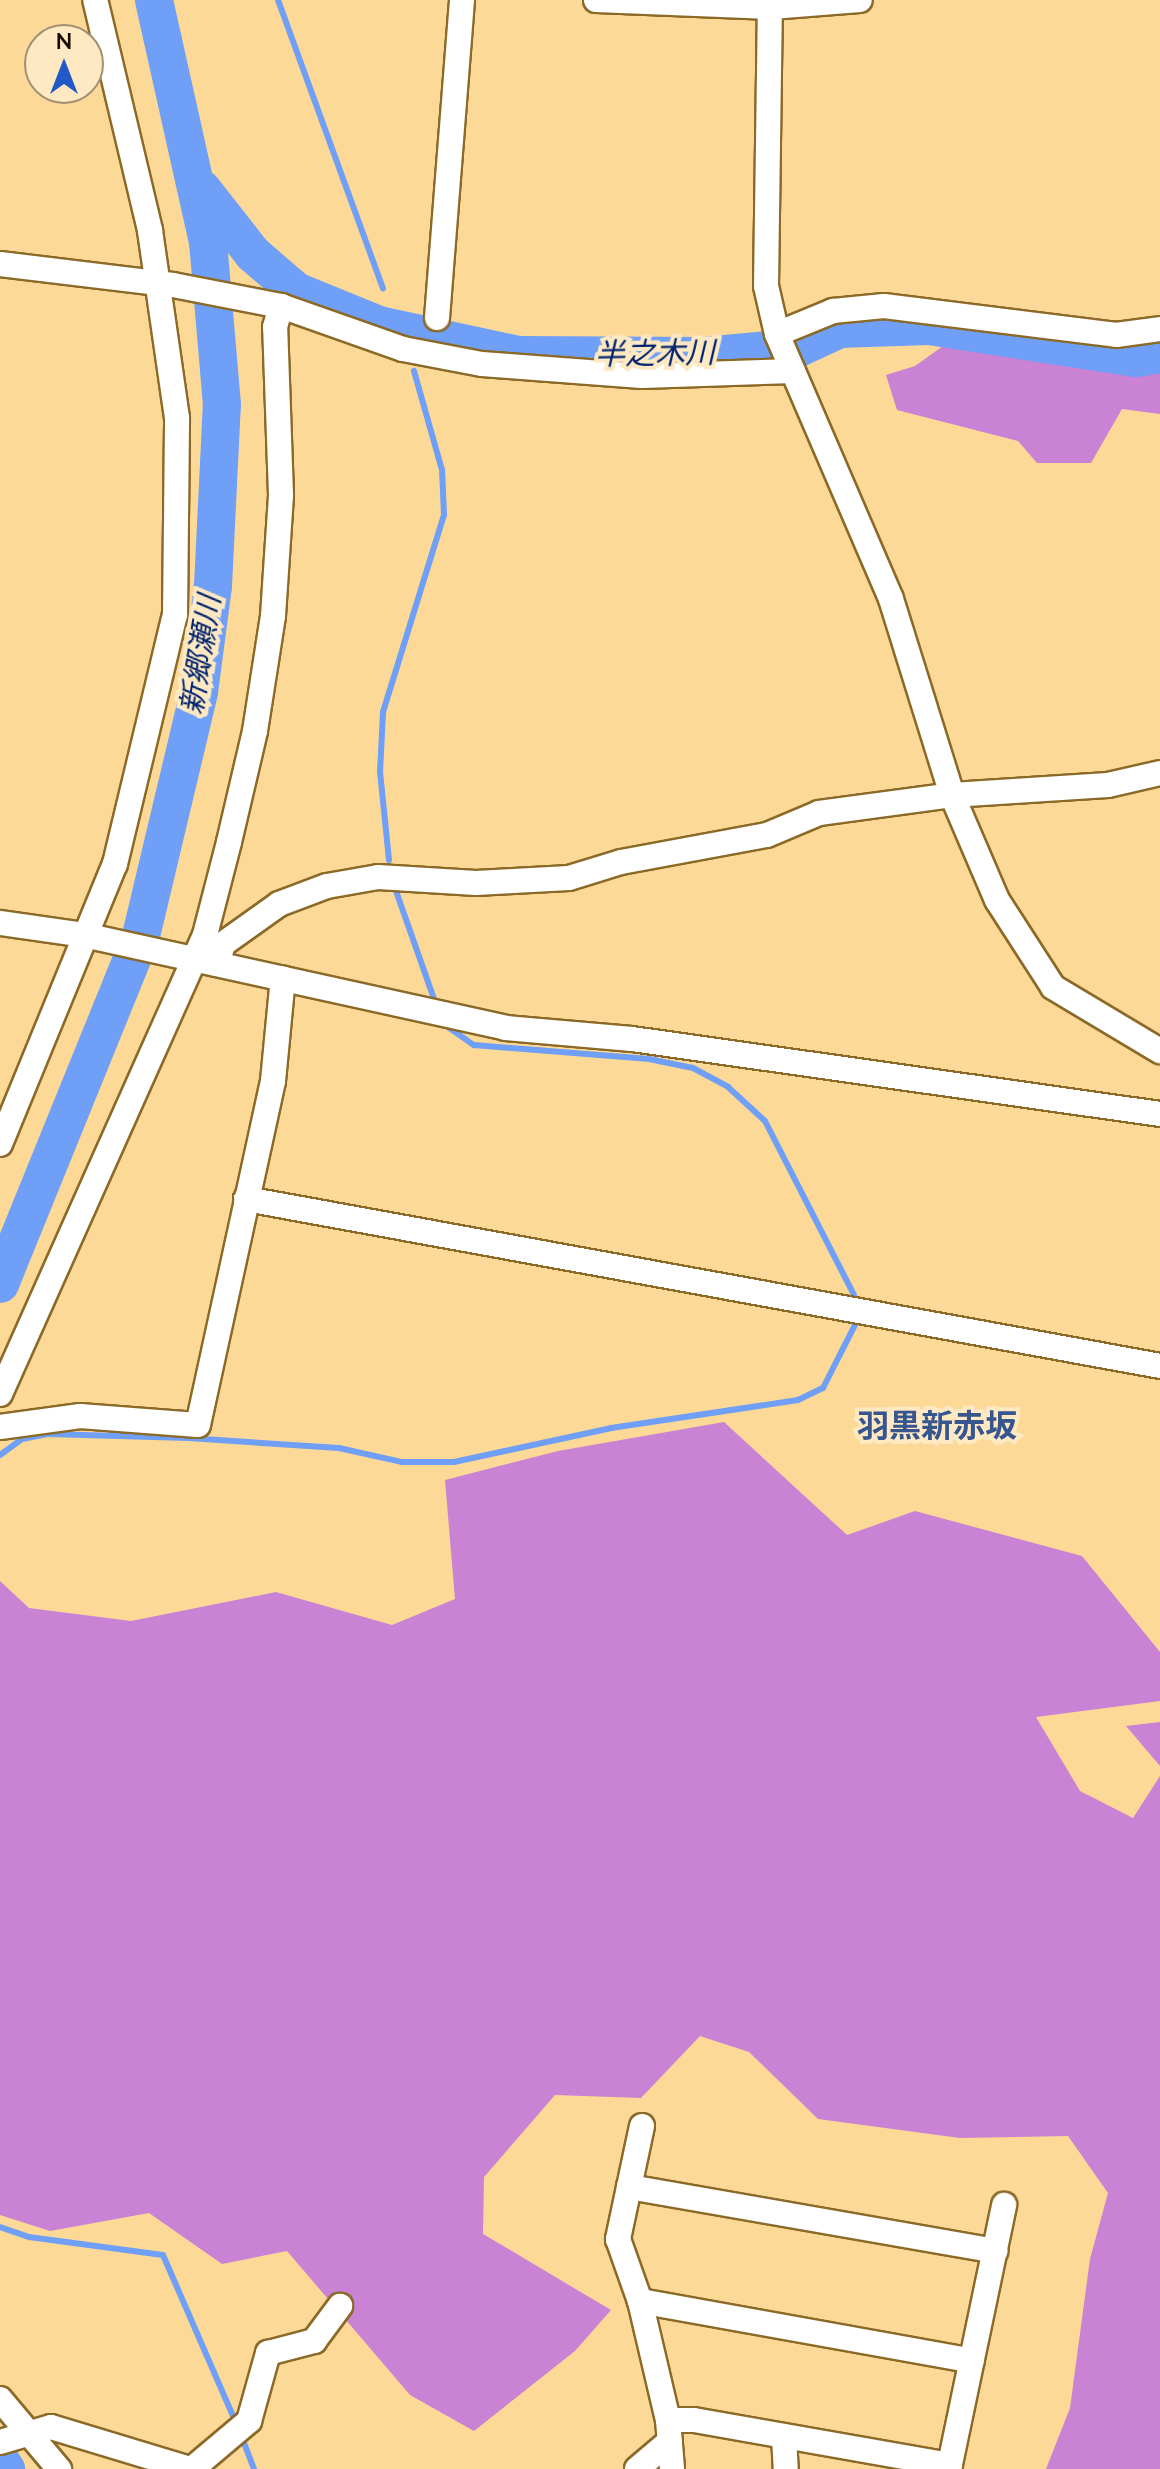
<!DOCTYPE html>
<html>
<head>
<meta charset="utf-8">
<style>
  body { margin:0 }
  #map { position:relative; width:1160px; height:2469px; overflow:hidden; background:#fdd997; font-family:"Nunito Sans","Noto Sans JP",sans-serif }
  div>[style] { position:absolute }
  .forest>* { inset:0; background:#c982d4 }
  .stream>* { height:6px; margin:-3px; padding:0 3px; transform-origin:3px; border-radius:3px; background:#6f9ff6 }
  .river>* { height:38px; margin:-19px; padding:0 19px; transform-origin:19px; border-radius:19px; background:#6f9ff6 }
  .roads { filter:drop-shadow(2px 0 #8b6a28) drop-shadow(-2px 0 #8b6a28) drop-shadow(0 2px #8b6a28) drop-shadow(0 -2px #8b6a28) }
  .street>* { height:24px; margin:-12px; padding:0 12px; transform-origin:12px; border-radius:12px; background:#fff }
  span { translate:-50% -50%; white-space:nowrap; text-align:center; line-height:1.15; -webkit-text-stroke:8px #fee9c2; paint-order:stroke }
  .water-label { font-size:30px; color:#00246f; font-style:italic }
  .quarter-label { font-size:32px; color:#37558e; font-weight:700 }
  .north { position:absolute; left:24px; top:24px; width:80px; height:80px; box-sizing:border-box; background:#fee9c2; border:2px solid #a29074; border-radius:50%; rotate:0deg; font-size:22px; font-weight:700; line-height:32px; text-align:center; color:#170a00 }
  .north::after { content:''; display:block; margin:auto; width:28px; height:36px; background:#215ac7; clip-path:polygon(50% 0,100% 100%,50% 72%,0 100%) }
</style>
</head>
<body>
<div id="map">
  <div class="forest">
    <i style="clip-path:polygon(943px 346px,1160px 370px,1160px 414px,1122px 409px,1091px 463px,1037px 463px,1018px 441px,897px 410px,886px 375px,915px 366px)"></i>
    <i style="clip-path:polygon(724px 1422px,847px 1535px,915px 1511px,1082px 1556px,1160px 1652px,1160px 1701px,1036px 1717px,1080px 1791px,1133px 1818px,1160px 1776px,1160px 2469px,1046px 2469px,1070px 2408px,1090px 2259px,1108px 2193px,1068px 2136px,960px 2138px,818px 2119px,749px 2052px,700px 2036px,641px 2098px,555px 2095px,484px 2177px,483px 2234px,611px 2310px,575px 2351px,474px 2431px,410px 2395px,287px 2251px,222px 2264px,149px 2213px,50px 2231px,0 2215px,0 1581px,29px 1608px,131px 1621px,276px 1592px,392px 1625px,455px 1599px,445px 1480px,558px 1451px)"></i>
    <i style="clip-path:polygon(1160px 1722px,1160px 1766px,1126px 1726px)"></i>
  </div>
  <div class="stream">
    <i style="left:278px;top:0;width:307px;rotate:70deg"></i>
    <i style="left:389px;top:860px;width:88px;rotate:-95.8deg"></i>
    <i style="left:380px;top:772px;width:60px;rotate:-87.1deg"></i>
    <i style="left:383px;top:712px;width:206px;rotate:-72.8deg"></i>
    <i style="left:444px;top:515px;width:45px;rotate:-92.5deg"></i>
    <i style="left:442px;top:470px;width:103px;rotate:-105.8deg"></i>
    <i style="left:396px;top:891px;width:114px;rotate:70.6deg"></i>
    <i style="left:448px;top:1027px;width:32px;rotate:35deg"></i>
    <i style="left:474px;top:1045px;width:176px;rotate:4.6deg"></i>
    <i style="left:649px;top:1059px;width:45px;rotate:11.6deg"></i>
    <i style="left:693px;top:1068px;width:40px;rotate:28deg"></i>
    <i style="left:728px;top:1087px;width:50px;rotate:42.6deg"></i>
    <i style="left:765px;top:1121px;width:195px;rotate:62.9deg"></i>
    <i style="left:0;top:1455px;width:27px;rotate:-36deg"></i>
    <i style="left:22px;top:1439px;width:26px;rotate:-11deg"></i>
    <i style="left:48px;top:1434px;width:140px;rotate:1.6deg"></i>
    <i style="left:188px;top:1438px;width:151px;rotate:3.8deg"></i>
    <i style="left:339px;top:1448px;width:65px;rotate:12.5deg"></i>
    <i style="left:402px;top:1462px;width:52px"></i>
    <i style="left:454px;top:1462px;width:161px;rotate:-12.2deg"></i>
    <i style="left:611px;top:1428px;width:189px;rotate:-8.5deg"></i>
    <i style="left:798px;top:1400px;width:28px;rotate:-26deg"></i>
    <i style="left:823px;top:1388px;width:73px;rotate:-63.1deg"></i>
    <i style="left:0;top:2227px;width:31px;rotate:19deg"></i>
    <i style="left:29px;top:2237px;width:135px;rotate:7.7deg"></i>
    <i style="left:163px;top:2255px;width:185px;rotate:66.5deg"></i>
    <i style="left:241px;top:2435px;width:36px;rotate:69deg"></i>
  </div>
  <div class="river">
    <i style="left:202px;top:189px;width:83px;rotate:51.9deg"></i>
    <i style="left:253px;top:254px;width:57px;rotate:40.7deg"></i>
    <i style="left:296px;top:291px;width:90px;rotate:22.3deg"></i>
    <i style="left:379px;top:325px;width:143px;rotate:12.1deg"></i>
    <i style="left:519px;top:355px;width:185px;rotate:0.3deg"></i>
    <i style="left:704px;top:356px;width:97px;rotate:-5.3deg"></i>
    <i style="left:801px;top:347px;width:43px;rotate:-24.8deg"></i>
    <i style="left:840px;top:329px;width:89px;rotate:-1.9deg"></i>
    <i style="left:929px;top:326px;width:209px;rotate:8.8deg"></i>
    <i style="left:1136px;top:358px;width:24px;rotate:-9deg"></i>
    <i style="left:0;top:1284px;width:371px;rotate:-67.9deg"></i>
    <i style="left:140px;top:940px;width:255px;rotate:-76.6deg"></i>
    <i style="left:199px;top:692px;width:107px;rotate:-82.5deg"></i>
    <i style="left:213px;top:586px;width:181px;rotate:-87.2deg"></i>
    <i style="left:222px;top:405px;width:164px;rotate:-94.9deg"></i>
    <i style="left:208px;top:242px;width:248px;rotate:-102.6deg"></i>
    <i style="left:0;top:2460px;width:11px;rotate:56deg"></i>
  </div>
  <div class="roads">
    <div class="street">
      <i style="left:596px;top:0;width:175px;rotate:2.3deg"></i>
      <i style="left:771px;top:7px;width:89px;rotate:-4.5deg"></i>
      <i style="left:770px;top:0;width:286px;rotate:90.8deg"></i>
      <i style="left:766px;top:286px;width:49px;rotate:77.1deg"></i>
      <i style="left:777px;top:334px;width:288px;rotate:66.7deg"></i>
      <i style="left:891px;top:599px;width:205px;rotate:72.7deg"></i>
      <i style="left:952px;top:795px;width:114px;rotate:66.8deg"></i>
      <i style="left:997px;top:900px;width:103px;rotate:57.2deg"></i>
      <i style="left:1053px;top:987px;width:125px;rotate:30.9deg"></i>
      <i style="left:0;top:264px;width:174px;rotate:6.9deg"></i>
      <i style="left:173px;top:285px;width:110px;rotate:11deg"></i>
      <i style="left:281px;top:306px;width:129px;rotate:19.4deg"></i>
      <i style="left:403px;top:349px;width:80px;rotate:10.8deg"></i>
      <i style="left:482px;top:364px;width:160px;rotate:4.3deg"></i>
      <i style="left:642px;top:376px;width:151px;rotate:-1.9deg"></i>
      <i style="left:437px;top:318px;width:319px;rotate:-85.5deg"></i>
      <i style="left:777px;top:334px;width:61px;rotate:-22.3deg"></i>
      <i style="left:833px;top:311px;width:51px;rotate:-5.6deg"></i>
      <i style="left:884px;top:306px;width:234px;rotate:7.1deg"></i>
      <i style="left:1116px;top:335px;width:44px;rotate:-7.8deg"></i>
      <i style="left:0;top:923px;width:85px;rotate:8.1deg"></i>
      <i style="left:84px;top:935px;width:432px;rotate:12.4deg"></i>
      <i style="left:506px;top:1028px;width:126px;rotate:5deg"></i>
      <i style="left:632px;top:1039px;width:533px;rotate:8.08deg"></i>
      <i style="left:217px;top:964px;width:21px;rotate:-73deg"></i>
      <i style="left:223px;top:944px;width:69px;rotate:-35.5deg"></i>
      <i style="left:279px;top:904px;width:51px;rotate:-20.6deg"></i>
      <i style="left:327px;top:886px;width:52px;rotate:-10deg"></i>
      <i style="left:378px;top:877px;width:98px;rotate:3.5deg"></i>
      <i style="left:476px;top:883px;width:93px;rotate:-3.1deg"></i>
      <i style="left:569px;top:878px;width:54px;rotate:-17.1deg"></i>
      <i style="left:621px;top:862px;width:148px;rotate:-10.5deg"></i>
      <i style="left:767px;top:835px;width:56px;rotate:-22.9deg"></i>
      <i style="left:819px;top:813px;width:134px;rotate:-7.7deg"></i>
      <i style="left:952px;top:795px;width:156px;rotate:-3.7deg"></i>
      <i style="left:1108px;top:785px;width:53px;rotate:-13deg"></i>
      <i style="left:0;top:1144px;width:303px;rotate:-67.7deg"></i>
      <i style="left:115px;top:864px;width:256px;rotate:-76.5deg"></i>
      <i style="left:175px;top:615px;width:197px;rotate:-89.4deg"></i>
      <i style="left:177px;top:418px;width:190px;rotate:-98.2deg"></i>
      <i style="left:150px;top:230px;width:236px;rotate:-103.4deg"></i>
      <i style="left:246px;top:1199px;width:929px;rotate:10.35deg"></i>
      <i style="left:0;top:1394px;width:503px;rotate:-65.93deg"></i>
      <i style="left:205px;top:935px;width:96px;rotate:-75.5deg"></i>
      <i style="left:229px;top:842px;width:114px;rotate:-76.8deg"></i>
      <i style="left:255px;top:731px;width:116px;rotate:-81.1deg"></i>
      <i style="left:273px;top:616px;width:121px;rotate:-86.2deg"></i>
      <i style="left:281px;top:495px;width:168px;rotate:-92deg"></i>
      <i style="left:275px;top:327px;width:22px;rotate:-74deg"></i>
      <i style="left:0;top:1427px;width:81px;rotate:-7.8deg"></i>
      <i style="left:80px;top:1416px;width:118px;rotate:4.4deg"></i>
      <i style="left:198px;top:1425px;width:352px;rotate:-77.7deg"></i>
      <i style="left:273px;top:1081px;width:103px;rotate:-84.5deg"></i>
      <i style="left:642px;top:2126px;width:116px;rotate:102deg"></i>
      <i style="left:618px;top:2239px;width:66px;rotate:70.5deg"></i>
      <i style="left:640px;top:2301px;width:122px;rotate:76.8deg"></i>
      <i style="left:668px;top:2420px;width:49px;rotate:85.3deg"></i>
      <i style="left:629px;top:2187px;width:372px;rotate:9.9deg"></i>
      <i style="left:640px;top:2301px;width:337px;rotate:10.2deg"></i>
      <i style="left:0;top:2399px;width:92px;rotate:49.9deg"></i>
      <i style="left:668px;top:2420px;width:26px"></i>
      <i style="left:694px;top:2420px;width:260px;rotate:10deg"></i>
      <i style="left:784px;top:2436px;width:33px;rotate:87deg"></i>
      <i style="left:0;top:2442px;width:53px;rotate:-16.4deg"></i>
      <i style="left:51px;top:2427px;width:145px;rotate:16.8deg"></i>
      <i style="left:192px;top:2469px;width:75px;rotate:-40.1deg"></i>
      <i style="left:249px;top:2421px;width:71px;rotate:-74.4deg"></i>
      <i style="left:268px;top:2353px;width:48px;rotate:-14.6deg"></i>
      <i style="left:314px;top:2341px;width:44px;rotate:-53.4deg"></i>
      <i style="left:637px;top:2469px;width:43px;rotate:-40.3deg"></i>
      <i style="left:949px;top:2469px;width:270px;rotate:-78.2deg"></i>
    </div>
  </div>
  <div class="water-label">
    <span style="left:655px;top:355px;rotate:-1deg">半之木川</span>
    <span style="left:202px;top:655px;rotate:-81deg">新郷瀬川</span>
  </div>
  <div class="quarter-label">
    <span style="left:937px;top:1427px">羽黒新赤坂</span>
  </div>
  <div class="north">N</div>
</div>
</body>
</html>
